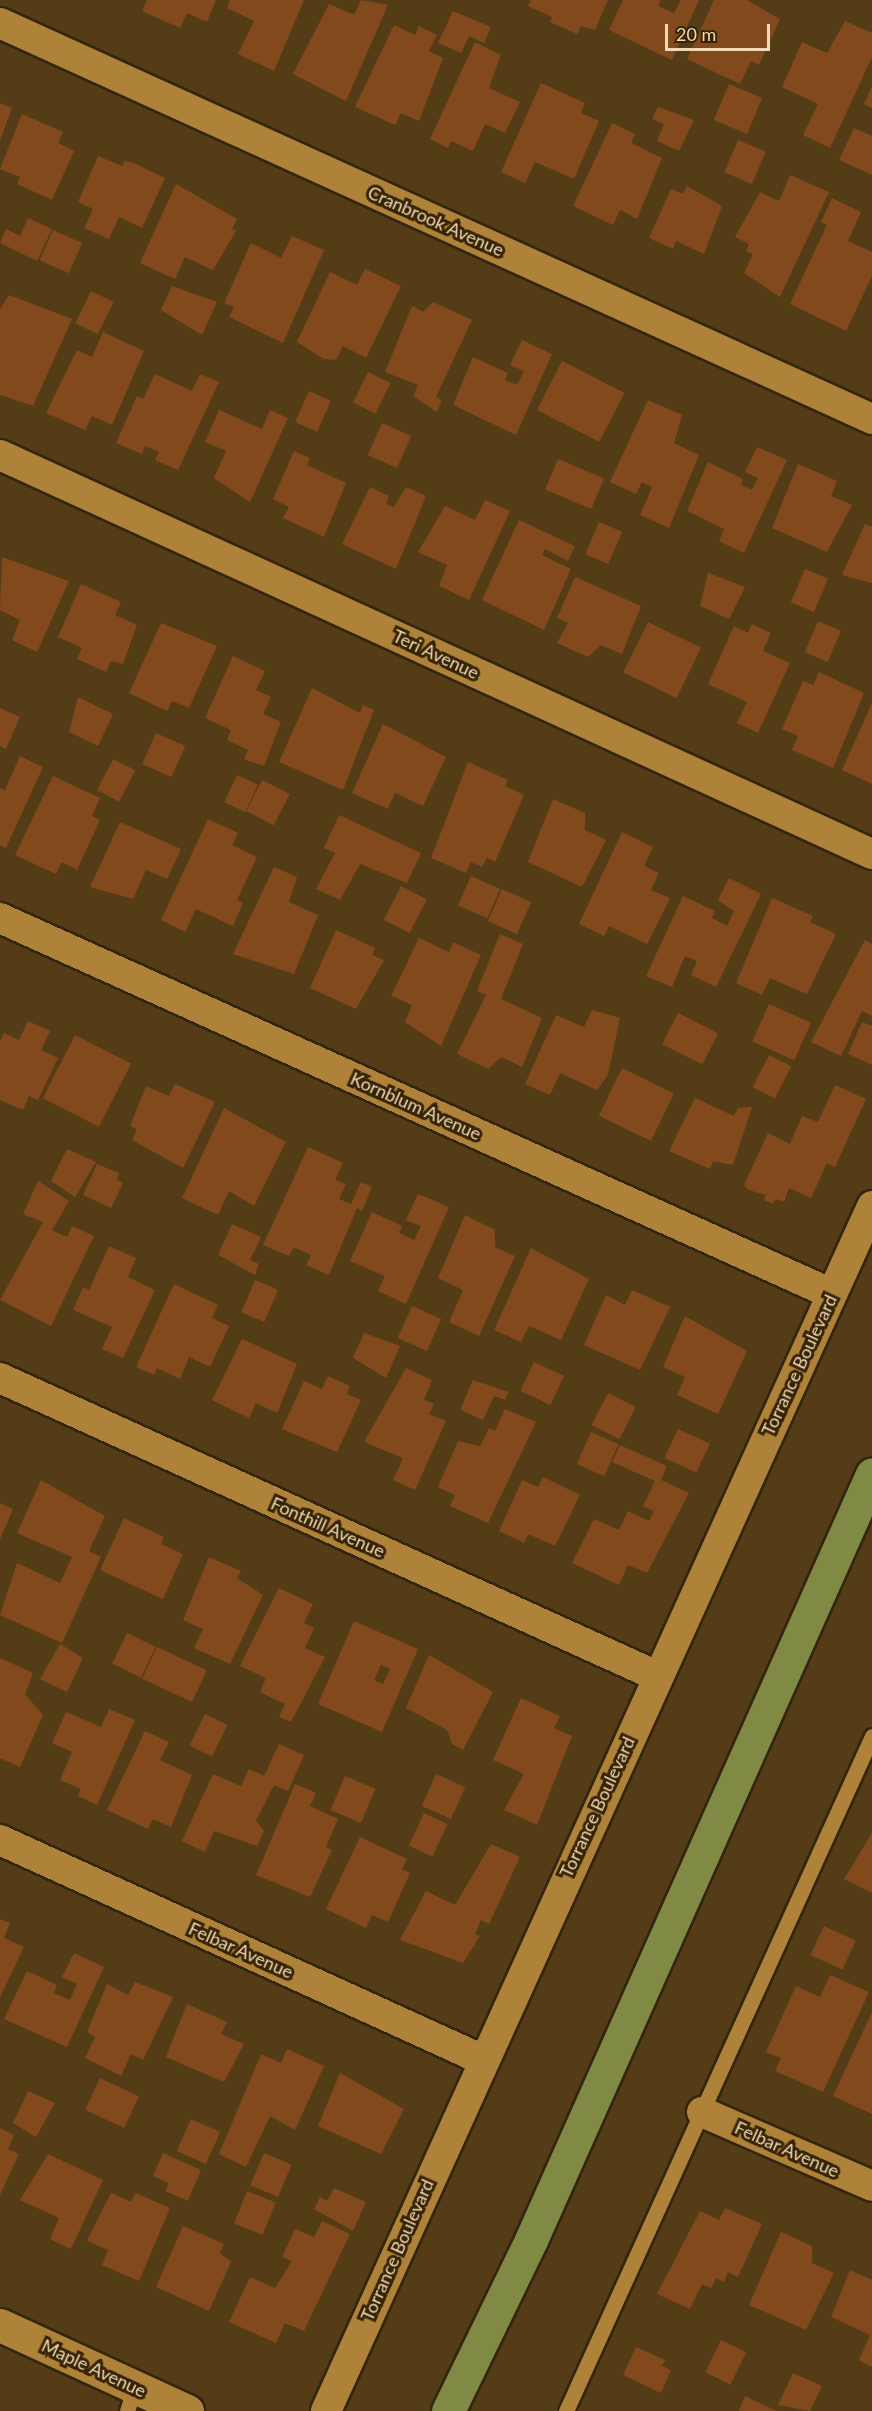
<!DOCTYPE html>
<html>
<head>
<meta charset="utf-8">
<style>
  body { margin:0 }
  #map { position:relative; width:872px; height:2411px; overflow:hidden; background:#543c16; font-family:Lato,sans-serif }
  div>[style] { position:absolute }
  .building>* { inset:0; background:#824a1c; transform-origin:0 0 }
  .roads { filter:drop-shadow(2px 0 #34250e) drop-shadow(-2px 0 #34250e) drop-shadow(0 2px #34250e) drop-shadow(0 -2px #34250e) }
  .service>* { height:15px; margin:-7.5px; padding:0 7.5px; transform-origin:7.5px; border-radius:7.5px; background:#af8239 }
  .minor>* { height:30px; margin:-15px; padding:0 15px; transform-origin:15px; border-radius:15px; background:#af8239 }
  .tertiary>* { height:33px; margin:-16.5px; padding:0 16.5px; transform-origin:16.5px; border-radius:16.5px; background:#af8239 }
  .primary>* { height:33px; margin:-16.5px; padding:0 16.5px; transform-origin:16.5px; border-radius:16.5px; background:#808a44 }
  span { translate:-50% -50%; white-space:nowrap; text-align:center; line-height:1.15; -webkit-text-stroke:6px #362404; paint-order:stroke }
  .street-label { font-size:18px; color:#f1d8b6 }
  .scale { position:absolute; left:665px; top:24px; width:105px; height:27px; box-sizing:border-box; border:3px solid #f1d8b6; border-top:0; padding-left:8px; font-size:18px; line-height:21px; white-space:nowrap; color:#f1d8b6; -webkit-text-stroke:4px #362404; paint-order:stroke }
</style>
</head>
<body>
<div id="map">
  <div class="building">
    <i style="clip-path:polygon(147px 0,216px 0,207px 22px,187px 13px,180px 28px,142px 11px)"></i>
    <i style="clip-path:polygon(230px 0,304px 0,274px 71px,238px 54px,254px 21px,227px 8px)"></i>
    <i style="clip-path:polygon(361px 0,388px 5px,346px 101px,293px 74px,329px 4px,354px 15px)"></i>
    <i style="clip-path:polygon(531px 0,608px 0,595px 30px,581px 26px,577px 34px,550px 22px,552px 17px,528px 6px)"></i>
    <i style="clip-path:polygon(623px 0,661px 0,658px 6px,674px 13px,681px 0,699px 0,672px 60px,609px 30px)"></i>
    <i style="clip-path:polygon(714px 0,747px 0,780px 19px,759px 65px,751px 61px,740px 84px,687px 59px)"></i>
    <i style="clip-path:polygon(453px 11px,491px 27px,484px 43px,469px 36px,461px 53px,438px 43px)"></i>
    <i style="clip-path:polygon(845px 21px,872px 33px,872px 57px,830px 148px,803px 135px,818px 104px,782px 87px,802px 42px,827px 53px)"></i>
    <i style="clip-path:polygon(394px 25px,415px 35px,419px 26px,437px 35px,429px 51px,443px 58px,419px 121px,401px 113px,395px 125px,355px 107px)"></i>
    <i style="clip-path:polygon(475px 42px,501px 55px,489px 88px,520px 102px,505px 133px,485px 124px,473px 151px,451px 141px,448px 148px,430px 139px)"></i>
    <i style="clip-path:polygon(541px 83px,585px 103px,581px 113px,599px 121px,574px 179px,535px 162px,525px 183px,501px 172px)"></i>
    <i style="left:729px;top:84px;width:36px;height:39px;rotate:23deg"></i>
    <i style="clip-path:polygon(872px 86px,872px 108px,864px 104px)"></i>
    <i style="clip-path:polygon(0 103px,12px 108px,0 141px)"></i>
    <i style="clip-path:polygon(658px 107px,694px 120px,679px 151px,657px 141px,664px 124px,652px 119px)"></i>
    <i style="clip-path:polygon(22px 114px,63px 132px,58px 143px,74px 151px,52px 200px,17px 184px,20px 177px,0 169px)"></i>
    <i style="clip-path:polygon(612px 123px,635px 134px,631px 143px,662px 158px,637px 219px,620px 210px,613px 225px,573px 206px)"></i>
    <i style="clip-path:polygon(854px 128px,872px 136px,872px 175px,839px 160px)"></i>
    <i style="left:738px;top:140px;width:30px;height:35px;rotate:23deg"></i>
    <i style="clip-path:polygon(98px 156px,122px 166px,125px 161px,134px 163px,165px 178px,142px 228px,119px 217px,109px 239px,84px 228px,93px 209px,78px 202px)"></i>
    <i style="clip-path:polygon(790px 175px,829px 192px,780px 297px,744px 273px,753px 254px,746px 251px,749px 244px,735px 237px,760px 192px,779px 201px)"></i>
    <i style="clip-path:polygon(176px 184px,237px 219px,232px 229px,236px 231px,213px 270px,185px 257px,175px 279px,140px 263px)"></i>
    <i style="clip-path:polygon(687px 186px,722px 206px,704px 254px,676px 241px,673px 249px,649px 238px,671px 189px,683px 194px)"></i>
    <i style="clip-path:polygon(832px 198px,861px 212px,848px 241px,872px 252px,872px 276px,846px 331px,790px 304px,827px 225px,821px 222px)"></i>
    <i style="clip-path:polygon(28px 218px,52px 229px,37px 261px,0 243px,6px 229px,20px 236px)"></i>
    <i style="left:53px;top:230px;width:32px;height:33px;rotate:24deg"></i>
    <i style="clip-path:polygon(292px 236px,324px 250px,283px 343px,229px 317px,234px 307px,224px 303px,251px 243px,281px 258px)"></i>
    <i style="clip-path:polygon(365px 269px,401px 286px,366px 358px,343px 346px,336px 360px,324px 359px,297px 342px,330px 272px,357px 285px)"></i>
    <i style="clip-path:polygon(172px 286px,217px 302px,202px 335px,161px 310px)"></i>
    <i style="left:91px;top:291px;width:25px;height:36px;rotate:26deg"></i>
    <i style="clip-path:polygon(9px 295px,72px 319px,33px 406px,0 395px,0 309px)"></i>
    <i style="clip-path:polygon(433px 302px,472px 320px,436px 397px,442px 400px,437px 412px,413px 396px,418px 385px,385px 372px,412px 306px,423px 312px)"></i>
    <i style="clip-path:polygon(103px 332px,144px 351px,112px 425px,92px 416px,85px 430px,46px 413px,77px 350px,92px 357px)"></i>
    <i style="clip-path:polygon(522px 340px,552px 354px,516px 435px,453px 405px,473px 357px,508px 373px,505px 380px,517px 385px,524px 371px,510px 365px)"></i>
    <i style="left:562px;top:361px;width:70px;height:55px;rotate:27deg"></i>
    <i style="left:368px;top:372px;width:25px;height:34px;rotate:26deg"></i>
    <i style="clip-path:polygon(155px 374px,192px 391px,200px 374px,219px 382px,178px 470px,155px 460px,159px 452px,145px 446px,142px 454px,116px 443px,137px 396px,143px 399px)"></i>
    <i style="left:309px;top:391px;width:24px;height:34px;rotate:24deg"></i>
    <i style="clip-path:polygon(648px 400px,682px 415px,674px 443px,699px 455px,669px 528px,640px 515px,652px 487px,642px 482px,636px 494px,610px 482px)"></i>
    <i style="clip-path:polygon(219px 410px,262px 429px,270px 410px,288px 418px,250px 502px,214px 478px,226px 451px,205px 442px)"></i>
    <i style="left:382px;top:423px;width:32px;height:35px;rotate:24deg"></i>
    <i style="clip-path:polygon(757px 447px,787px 460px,744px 553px,719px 541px,724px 529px,687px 511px,708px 462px,743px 479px,741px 485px,752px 490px,758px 478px,745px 472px)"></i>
    <i style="clip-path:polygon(294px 451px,310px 458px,307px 465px,346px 483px,324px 537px,283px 518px,289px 507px,273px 499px)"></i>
    <i style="left:558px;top:459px;width:50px;height:33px;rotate:23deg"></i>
    <i style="clip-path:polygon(798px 464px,837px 481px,831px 496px,852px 505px,827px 552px,772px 528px)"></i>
    <i style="clip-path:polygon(370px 487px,389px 496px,386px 504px,394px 507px,406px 487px,426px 496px,396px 569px,342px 544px)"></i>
    <i style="clip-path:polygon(485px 500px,510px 511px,469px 600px,439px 586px,447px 565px,418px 552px,445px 506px,475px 520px)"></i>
    <i style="clip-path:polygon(519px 520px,575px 546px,568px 561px,545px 549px,542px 555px,571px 569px,544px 630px,482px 600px)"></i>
    <i style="left:599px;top:522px;width:25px;height:35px;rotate:23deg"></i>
    <i style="clip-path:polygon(865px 524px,872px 527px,872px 583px,842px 575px)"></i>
    <i style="clip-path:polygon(2px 557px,69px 581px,37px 652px,12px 640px,20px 620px,0 610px)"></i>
    <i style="left:805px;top:569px;width:25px;height:36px;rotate:23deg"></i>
    <i style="clip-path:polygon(708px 573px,745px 587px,729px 619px,700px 606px)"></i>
    <i style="clip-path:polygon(575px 577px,641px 606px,622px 654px,601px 645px,588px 657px,557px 643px,568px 623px,557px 618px)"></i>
    <i style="clip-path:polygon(81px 584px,121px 602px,115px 615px,137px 625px,123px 664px,111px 661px,106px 672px,77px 659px,82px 648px,58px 637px)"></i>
    <i style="left:818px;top:621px;width:25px;height:34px;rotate:23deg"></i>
    <i style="left:648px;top:622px;width:59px;height:56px;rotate:26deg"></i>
    <i style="clip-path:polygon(161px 623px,217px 646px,189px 708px,172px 701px,167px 711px,129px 693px)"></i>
    <i style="clip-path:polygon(752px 624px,771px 633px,763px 651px,790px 663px,758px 733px,737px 723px,747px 702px,708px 684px,734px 626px,748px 633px)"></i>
    <i style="clip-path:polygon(233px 656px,265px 671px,256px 690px,271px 697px,263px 714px,281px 722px,264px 766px,244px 759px,248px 750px,227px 740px,231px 730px,205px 718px)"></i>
    <i style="clip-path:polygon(819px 672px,864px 693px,833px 768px,792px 750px,798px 736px,782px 729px,803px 681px,813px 685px)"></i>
    <i style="clip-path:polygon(312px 688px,360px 713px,363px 705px,374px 710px,343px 790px,279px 762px)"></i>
    <i style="clip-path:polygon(78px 697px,113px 714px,98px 746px,69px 732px)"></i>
    <i style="clip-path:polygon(872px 703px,872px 784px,842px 770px)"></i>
    <i style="clip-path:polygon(0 708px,20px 717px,6px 749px,0 746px)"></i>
    <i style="clip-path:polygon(383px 724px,446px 757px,423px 806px,395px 793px,388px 809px,352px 793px)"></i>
    <i style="left:156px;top:733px;width:32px;height:34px;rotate:24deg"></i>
    <i style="clip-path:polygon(20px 756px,43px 767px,6px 848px,0 845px,0 788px,5px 790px)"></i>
    <i style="left:113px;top:759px;width:25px;height:35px;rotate:27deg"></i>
    <i style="clip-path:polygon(468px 762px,508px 780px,505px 786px,524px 795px,495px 862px,487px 858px,482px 867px,471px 862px,466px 873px,431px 858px)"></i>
    <i style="left:237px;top:775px;width:23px;height:30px;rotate:25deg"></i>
    <i style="clip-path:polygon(53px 776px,100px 798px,92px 816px,100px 820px,77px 870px,62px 862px,56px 874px,15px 855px)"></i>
    <i style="left:262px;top:780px;width:31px;height:35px;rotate:27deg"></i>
    <i style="clip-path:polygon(553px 799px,585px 813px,585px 830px,606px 840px,582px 887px,528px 862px)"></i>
    <i style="clip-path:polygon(339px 815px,421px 853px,407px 883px,360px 864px,340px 900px,316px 889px,335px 853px,324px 848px)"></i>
    <i style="clip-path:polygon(208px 819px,238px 833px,232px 845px,257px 857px,237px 900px,243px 903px,233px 926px,196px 909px,185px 932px,161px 920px)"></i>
    <i style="clip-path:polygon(120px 822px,181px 849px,167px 879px,146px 870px,133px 899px,90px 887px)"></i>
    <i style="clip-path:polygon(622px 832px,653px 847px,644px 866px,659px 873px,651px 890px,670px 898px,647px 944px,609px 926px,604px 936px,579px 924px)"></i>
    <i style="clip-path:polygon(274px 867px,297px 877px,289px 902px,318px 915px,294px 974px,233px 954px)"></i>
    <i style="left:471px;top:876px;width:32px;height:32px;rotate:24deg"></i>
    <i style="clip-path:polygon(729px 878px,761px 894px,716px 987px,691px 975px,697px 961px,685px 956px,672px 987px,646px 976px,683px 896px,715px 911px,712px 918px,727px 926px,734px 911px,718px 900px)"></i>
    <i style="left:401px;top:886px;width:29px;height:38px;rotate:27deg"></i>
    <i style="left:502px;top:889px;width:32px;height:35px;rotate:24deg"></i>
    <i style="clip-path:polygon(772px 898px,813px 916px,810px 922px,836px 934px,807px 994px,770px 978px,762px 995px,736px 983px)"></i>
    <i style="clip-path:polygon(336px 930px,375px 948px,372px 955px,384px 960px,356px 1009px,310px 988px)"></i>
    <i style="clip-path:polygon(500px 934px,523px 944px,501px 999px,542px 1018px,522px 1067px,501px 1057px,488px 1069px,457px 1054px,486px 995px,477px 991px)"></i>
    <i style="clip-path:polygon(419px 938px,449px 952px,453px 942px,481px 955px,441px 1046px,405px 1022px,412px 1005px,391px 996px)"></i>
    <i style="clip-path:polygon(865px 940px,872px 944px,872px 1016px,862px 1011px,841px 1056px,811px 1042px)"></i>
    <i style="left:769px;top:1004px;width:46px;height:41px;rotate:24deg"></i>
    <i style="clip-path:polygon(592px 1010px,620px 1018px,608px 1075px,597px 1090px,560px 1073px,550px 1095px,525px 1084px,556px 1015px,584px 1027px)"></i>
    <i style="left:678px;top:1013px;width:45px;height:35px;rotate:27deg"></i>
    <i style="clip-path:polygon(28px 1021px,50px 1031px,41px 1050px,58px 1058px,38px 1100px,29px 1096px,23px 1110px,0 1100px,0 1042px,4px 1033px,19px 1040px)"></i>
    <i style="clip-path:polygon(862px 1022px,872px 1026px,872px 1065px,848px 1054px)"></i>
    <i style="left:75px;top:1035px;width:63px;height:71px;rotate:27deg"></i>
    <i style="left:769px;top:1055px;width:25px;height:36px;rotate:27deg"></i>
    <i style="left:622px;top:1068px;width:58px;height:53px;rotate:26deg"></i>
    <i style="clip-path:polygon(175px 1084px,215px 1102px,183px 1168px,132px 1140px,137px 1129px,130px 1126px,146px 1086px,169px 1096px)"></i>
    <i style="clip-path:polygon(835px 1085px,866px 1099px,835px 1167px,827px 1163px,811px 1198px,789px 1188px,784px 1202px,776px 1199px,773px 1204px,764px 1200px,766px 1195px,749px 1190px,744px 1185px,768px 1133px,790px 1144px,802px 1116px,818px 1122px)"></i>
    <i style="clip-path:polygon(695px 1098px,734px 1116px,738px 1108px,752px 1107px,733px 1165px,713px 1161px,710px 1169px,669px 1151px)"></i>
    <i style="clip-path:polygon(224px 1108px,286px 1142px,254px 1206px,229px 1191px,218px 1215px,182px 1198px)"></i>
    <i style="clip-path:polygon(308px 1147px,343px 1163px,335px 1180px,346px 1184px,339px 1199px,351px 1204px,361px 1182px,372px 1187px,362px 1211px,357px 1208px,329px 1275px,306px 1265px,311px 1255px,294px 1247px,289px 1256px,263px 1245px)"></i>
    <i style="clip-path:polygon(67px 1149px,96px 1162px,75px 1197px,51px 1181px)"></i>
    <i style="clip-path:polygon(97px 1164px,119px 1173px,117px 1180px,123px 1183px,111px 1208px,83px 1195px)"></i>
    <i style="clip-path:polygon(38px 1181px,69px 1201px,52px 1230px,67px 1237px,72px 1226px,94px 1236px,51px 1326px,0 1300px,43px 1222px,23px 1214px)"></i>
    <i style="clip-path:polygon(418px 1194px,449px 1207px,406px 1304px,378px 1291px,385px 1276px,350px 1261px,372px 1212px,402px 1226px,399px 1233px,414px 1240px,421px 1226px,406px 1220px)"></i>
    <i style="clip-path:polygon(465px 1215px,495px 1230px,495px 1247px,515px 1256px,479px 1336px,449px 1322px,463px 1290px,438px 1278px)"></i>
    <i style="clip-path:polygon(232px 1224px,261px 1237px,250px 1260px,259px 1264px,255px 1275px,218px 1255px)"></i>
    <i style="clip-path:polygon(109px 1246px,136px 1258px,128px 1277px,155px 1290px,123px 1358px,102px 1349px,112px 1327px,73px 1310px,83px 1287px,89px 1290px)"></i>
    <i style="clip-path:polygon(531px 1248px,589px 1279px,561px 1340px,529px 1326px,521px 1342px,494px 1330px)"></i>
    <i style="left:255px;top:1280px;width:25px;height:35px;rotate:23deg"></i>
    <i style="clip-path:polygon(174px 1284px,218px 1305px,212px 1318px,229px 1326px,210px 1367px,189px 1357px,180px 1379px,157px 1368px,154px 1375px,136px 1367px)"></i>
    <i style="clip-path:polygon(632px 1290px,670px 1307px,640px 1370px,584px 1345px,606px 1295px,625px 1305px)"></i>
    <i style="left:412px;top:1306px;width:32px;height:35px;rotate:24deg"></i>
    <i style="clip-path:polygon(685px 1316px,747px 1351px,718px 1414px,677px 1395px,685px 1377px,663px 1367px)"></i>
    <i style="clip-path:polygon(364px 1333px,400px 1346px,386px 1378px,353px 1358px)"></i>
    <i style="clip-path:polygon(242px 1339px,297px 1364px,277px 1413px,256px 1403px,249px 1418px,212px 1400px)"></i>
    <i style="left:534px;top:1362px;width:33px;height:32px;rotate:25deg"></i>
    <i style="clip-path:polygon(406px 1368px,432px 1380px,424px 1400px,434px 1404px,429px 1414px,446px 1421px,415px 1490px,393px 1480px,403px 1458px,364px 1442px)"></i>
    <i style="clip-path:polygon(328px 1376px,350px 1386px,347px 1394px,361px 1400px,337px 1452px,282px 1429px,304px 1381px,322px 1389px)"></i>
    <i style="clip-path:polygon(473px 1380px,509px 1392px,505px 1400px,494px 1396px,483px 1420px,460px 1410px)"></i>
    <i style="left:608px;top:1393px;width:31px;height:36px;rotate:27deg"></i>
    <i style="clip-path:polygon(505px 1409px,536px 1422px,488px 1523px,450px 1506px,455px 1495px,438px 1487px,458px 1441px,480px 1446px,489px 1428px,495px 1431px)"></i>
    <i style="left:678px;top:1429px;width:35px;height:32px;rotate:25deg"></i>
    <i style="left:591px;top:1432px;width:30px;height:35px;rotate:24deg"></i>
    <i style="clip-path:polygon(620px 1445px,667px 1466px,661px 1480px,689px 1493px,647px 1573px,628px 1565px,619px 1585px,572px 1563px,594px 1519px,619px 1530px,628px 1511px,649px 1521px,654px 1511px,643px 1506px,655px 1481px,612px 1462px)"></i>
    <i style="clip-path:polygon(543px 1477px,580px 1495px,555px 1546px,528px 1534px,524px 1543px,499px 1531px,522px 1480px,538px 1487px)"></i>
    <i style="clip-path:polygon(41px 1480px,105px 1516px,89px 1551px,101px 1557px,62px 1643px,0 1615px,17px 1563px,60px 1583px,72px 1557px,17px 1533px)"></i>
    <i style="clip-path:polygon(0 1503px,13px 1509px,0 1539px)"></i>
    <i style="clip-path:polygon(124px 1518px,164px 1537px,161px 1544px,183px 1554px,163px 1599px,100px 1570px)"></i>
    <i style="clip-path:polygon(209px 1557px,241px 1571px,237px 1578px,263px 1595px,230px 1664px,194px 1648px,203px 1629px,183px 1620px)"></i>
    <i style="clip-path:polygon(279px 1588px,313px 1604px,304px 1623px,314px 1628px,305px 1648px,325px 1657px,291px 1722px,279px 1717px,285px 1704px,260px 1692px,266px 1678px,240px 1666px)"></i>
    <i style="clip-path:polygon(evenodd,354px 1621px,418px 1649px,382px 1732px,318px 1704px,354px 1621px,381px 1665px,390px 1669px,383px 1684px,374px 1680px,381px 1665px)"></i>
    <i style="left:127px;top:1633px;width:32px;height:34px;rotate:26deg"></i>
    <i style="clip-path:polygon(60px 1644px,83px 1658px,67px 1692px,40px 1679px)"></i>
    <i style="left:157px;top:1647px;width:55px;height:35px;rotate:25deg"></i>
    <i style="clip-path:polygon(429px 1655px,493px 1692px,463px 1750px,452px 1744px,447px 1730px,406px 1708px)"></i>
    <i style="clip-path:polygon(0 1658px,33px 1673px,25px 1694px,43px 1715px,20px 1767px,0 1758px)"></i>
    <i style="clip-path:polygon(521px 1698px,560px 1716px,554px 1728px,572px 1736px,537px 1825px,504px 1810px,524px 1774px,493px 1760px)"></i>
    <i style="clip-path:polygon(109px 1709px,135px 1720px,97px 1805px,78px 1796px,81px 1789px,60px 1780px,72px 1752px,52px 1743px,66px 1712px,101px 1727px)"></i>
    <i style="left:205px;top:1714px;width:25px;height:35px;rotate:26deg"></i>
    <i style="clip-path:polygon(145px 1731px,169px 1742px,160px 1760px,192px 1775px,171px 1827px,153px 1819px,148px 1829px,107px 1810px)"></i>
    <i style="clip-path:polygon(279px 1744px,304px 1755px,288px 1791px,274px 1785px,256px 1821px,264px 1831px,257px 1846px,214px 1831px,205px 1852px,182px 1841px,213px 1774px,241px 1786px,249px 1769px,264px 1776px)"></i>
    <i style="left:436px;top:1774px;width:32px;height:35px;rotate:24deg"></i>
    <i style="left:345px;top:1776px;width:33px;height:37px;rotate:23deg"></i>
    <i style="clip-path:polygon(295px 1784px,316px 1793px,310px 1806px,338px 1819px,326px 1847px,332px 1850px,310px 1897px,256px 1875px)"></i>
    <i style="left:424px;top:1813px;width:26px;height:36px;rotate:25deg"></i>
    <i style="clip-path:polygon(872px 1833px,872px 1893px,844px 1879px)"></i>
    <i style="clip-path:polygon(360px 1837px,407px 1859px,402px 1869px,410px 1873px,388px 1922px,372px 1915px,366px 1928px,326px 1909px)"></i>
    <i style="clip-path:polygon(491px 1844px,520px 1857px,489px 1924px,481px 1920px,475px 1934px,480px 1936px,463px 1963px,400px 1940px,426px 1891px,455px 1905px)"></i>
    <i style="clip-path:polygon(0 1919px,10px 1923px,4px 1938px,24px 1947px,0 1997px)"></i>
    <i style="left:824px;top:1926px;width:35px;height:32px;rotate:25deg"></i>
    <i style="clip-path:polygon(74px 1953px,104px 1967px,67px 2047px,4px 2019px,27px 1971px,57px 1985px,54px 1993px,70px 2000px,77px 1984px,62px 1977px)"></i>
    <i style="clip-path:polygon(830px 1975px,869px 1992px,823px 2092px,775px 2071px,781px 2058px,766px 2052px,796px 1986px,820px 1997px)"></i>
    <i style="clip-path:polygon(135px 1982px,173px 1997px,143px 2060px,131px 2054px,121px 2076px,85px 2058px,95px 2037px,87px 2032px,107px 1984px,128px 1995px)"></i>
    <i style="clip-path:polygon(187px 2004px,227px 2022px,221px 2034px,244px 2044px,224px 2082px,166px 2057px)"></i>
    <i style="clip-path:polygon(872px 2012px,872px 2114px,833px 2096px)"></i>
    <i style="clip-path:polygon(287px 2049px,324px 2066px,295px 2130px,270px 2116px,246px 2167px,219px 2154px,261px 2054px,281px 2063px)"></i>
    <i style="clip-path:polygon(340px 2073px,404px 2109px,381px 2154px,318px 2126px)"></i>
    <i style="left:100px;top:2078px;width:43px;height:35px;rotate:25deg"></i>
    <i style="clip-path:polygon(28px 2091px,55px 2103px,36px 2137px,13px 2123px)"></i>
    <i style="left:191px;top:2119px;width:32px;height:35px;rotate:24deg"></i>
    <i style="clip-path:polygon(0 2128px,14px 2135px,8px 2149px,19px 2154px,0 2195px)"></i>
    <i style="clip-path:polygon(163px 2153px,201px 2170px,188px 2201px,165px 2191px,169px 2183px,153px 2176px)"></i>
    <i style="left:264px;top:2153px;width:30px;height:35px;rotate:23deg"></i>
    <i style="clip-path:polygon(48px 2154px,103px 2180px,71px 2249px,50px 2239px,59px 2218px,20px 2200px)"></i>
    <i style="clip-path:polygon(334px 2188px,366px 2202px,353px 2231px,314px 2209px,320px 2197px,327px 2201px)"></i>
    <i style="left:247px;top:2191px;width:31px;height:35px;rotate:22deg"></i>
    <i style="clip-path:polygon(111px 2193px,131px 2202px,136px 2193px,170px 2208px,139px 2281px,102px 2265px,108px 2250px,87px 2241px)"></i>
    <i style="clip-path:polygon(725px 2208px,762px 2224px,738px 2277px,728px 2272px,724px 2282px,716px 2278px,711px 2288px,702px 2284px,690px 2309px,657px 2294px,700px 2211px,719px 2220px)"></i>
    <i style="clip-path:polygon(322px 2221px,350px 2234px,304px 2331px,285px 2323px,276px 2343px,229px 2322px,250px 2277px,275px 2288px,292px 2261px,282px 2257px,295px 2229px,314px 2237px)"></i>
    <i style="clip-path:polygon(183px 2226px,224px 2244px,220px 2253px,231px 2262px,209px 2311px,156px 2287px)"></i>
    <i style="clip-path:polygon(781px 2232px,812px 2246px,812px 2263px,834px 2273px,806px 2330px,749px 2305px)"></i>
    <i style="clip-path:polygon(850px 2270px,872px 2280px,872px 2367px,859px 2360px,870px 2335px,831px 2317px)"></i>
    <i style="left:721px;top:2340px;width:28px;height:36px;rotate:26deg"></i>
    <i style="clip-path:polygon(636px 2347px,665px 2360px,662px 2366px,671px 2370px,661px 2393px,623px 2375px)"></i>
    <i style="clip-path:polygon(793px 2373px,822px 2386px,810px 2411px,778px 2405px)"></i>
    <i style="clip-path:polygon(745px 2396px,777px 2411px,739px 2411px)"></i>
  </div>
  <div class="roads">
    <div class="service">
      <i style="left:127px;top:2411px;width:25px;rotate:-72deg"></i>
      <i style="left:566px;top:2411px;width:741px;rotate:-65.61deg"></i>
    </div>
    <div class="minor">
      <i style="left:0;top:23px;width:958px;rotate:24.42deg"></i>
      <i style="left:0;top:455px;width:959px;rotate:24.59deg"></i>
      <i style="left:0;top:918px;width:913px;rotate:24.32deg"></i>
      <i style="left:0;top:1378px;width:721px;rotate:24.4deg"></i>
      <i style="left:0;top:1840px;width:529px;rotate:24.48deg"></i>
      <i style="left:702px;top:2112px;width:185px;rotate:23.5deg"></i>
      <i style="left:326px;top:2411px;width:1323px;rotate:-65.62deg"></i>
    </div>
    <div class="tertiary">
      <i style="left:0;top:2325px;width:206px;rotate:24.7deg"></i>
    </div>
    <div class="primary">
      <i style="left:448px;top:2411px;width:190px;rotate:-64.1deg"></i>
      <i style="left:531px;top:2240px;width:838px;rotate:-66deg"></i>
    </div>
  </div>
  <div class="street-label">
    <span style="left:436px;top:221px;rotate:24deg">Cranbrook Avenue</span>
    <span style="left:436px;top:654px;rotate:25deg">Teri Avenue</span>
    <span style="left:416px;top:1106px;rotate:24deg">Kornblum Avenue</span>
    <span style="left:799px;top:1365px;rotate:-65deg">Torrance Boulevard</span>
    <span style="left:328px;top:1527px;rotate:24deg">Fonthill Avenue</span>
    <span style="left:597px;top:1807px;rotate:-65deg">Torrance Boulevard</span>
    <span style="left:241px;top:1950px;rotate:24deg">Felbar Avenue</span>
    <span style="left:787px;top:2149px;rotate:24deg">Felbar Avenue</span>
    <span style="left:397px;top:2250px;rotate:-66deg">Torrance Boulevard</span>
    <span style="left:94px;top:2368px;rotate:25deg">Maple Avenue</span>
  </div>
  <div class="scale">20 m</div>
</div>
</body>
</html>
